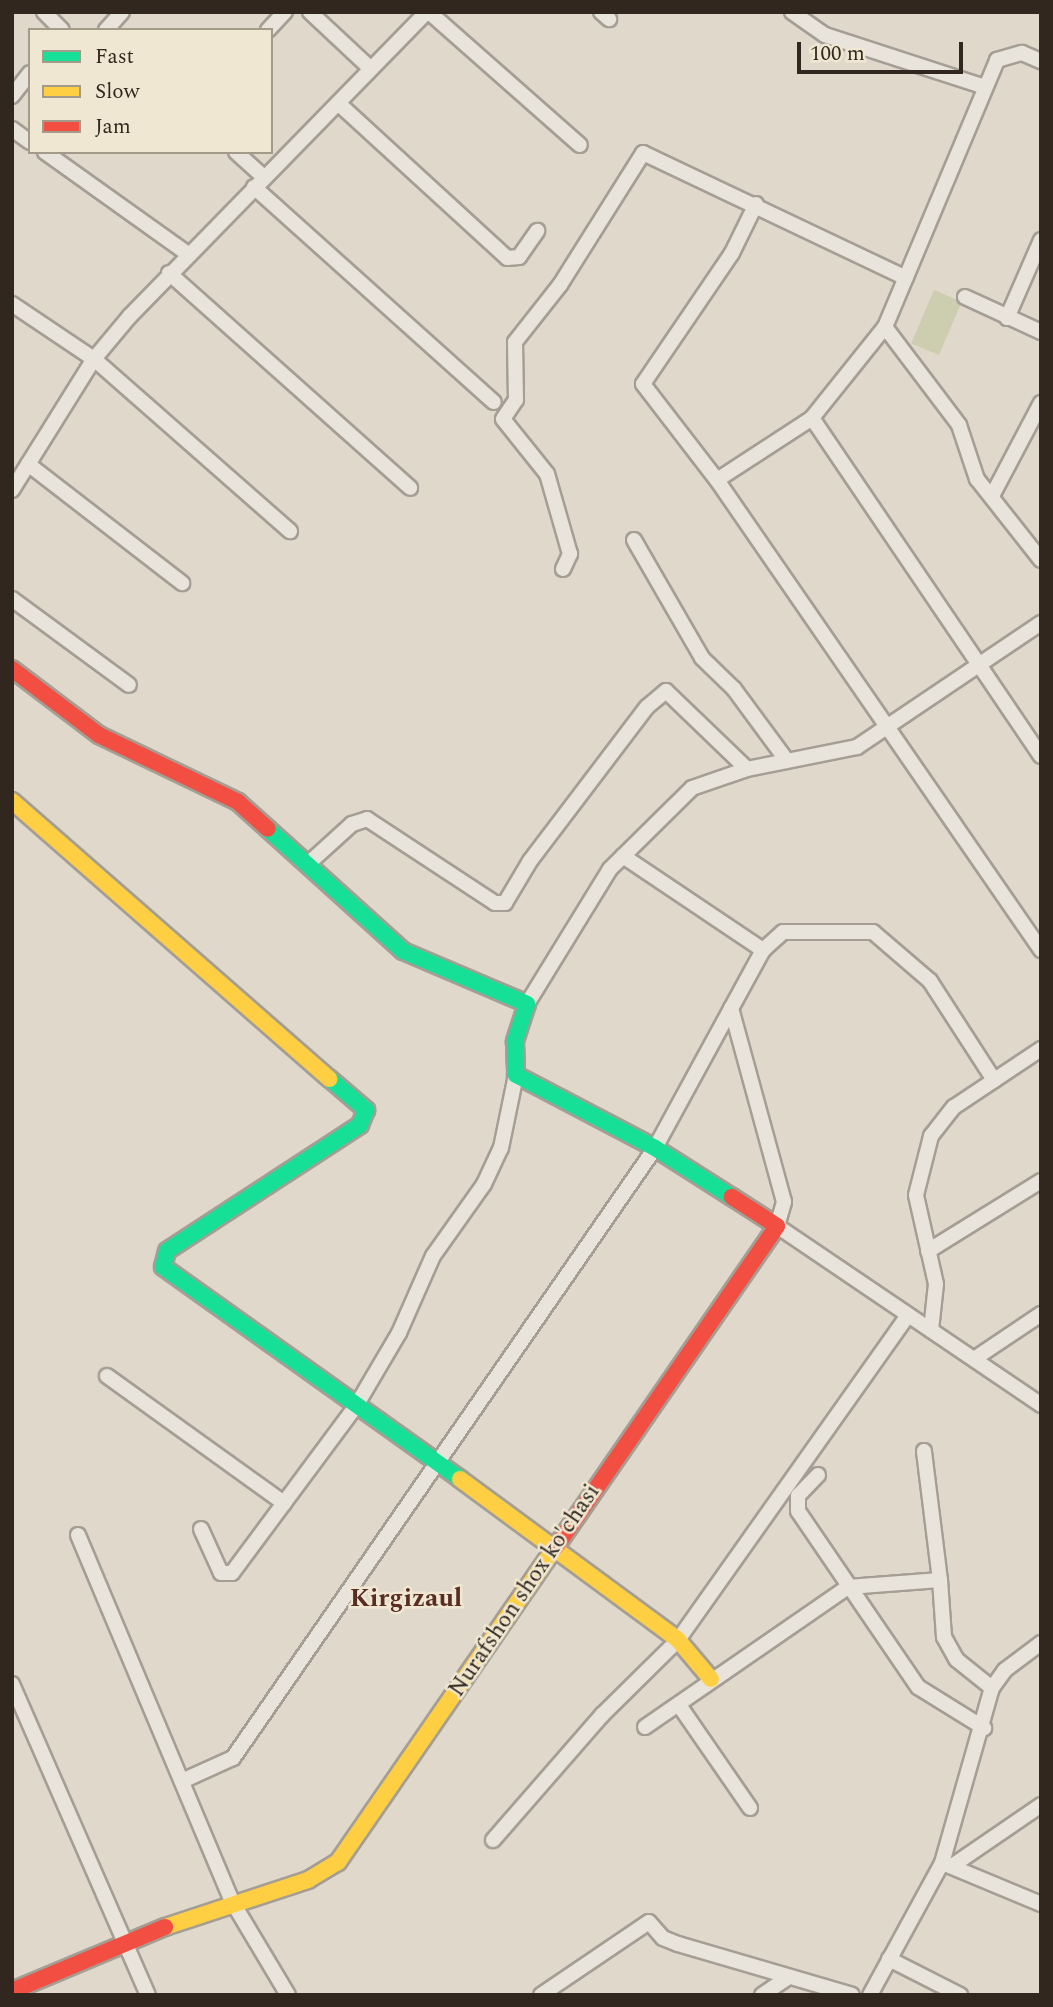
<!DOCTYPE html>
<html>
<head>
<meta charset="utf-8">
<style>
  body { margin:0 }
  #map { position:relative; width:1053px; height:2007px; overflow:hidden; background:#dfd8cb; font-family:Spectral,serif }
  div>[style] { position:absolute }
  .green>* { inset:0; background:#cdcdb0; transform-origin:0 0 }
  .roads { filter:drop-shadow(2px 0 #a49e94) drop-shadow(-2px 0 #a49e94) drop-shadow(0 2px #a49e94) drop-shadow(0 -2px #a49e94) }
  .street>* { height:14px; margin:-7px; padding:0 7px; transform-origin:7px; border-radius:7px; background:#e8e4dc }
  .fast>* { height:16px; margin:-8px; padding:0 8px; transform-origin:8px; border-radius:8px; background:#16e098 }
  .slow>* { height:16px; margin:-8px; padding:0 8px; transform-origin:8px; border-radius:8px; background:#ffcf43 }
  .jam>* { height:16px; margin:-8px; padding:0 8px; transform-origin:8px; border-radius:8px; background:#f24e42 }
  span { translate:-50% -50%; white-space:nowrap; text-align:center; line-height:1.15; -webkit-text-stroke:5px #f0e7d2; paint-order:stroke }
  .street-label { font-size:23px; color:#31271e }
  .quarter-label { font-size:26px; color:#582e24; font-weight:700 }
  .frame { position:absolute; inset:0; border:14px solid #31271e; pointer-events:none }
  .legend { position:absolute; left:28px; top:28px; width:245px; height:126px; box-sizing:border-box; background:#f0e7d2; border:2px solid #a49a8a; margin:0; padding:9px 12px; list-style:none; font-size:21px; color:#31271e }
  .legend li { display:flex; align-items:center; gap:14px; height:35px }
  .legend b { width:35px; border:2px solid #a49a8a }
  .scale { position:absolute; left:797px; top:42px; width:166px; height:32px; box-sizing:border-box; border:4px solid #31271e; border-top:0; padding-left:9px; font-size:21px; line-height:24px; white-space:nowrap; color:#31271e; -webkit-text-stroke:5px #f0e7d2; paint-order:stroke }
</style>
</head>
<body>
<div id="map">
  <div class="green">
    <i style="left:934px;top:290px;width:30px;height:58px;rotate:23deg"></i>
  </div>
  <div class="roads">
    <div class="street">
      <i style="left:44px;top:12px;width:25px;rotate:45deg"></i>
      <i style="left:310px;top:12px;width:83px;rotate:43.1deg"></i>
      <i style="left:429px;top:12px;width:201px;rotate:41.4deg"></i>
      <i style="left:601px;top:12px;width:11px;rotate:41deg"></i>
      <i style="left:792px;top:12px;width:40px;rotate:34.9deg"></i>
      <i style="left:825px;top:35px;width:168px;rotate:18deg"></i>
      <i style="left:106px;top:30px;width:24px;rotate:-48deg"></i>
      <i style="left:268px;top:30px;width:25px;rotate:-47deg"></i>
      <i style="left:12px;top:96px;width:29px;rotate:-52deg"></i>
      <i style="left:338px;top:103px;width:229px;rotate:42.5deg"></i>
      <i style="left:507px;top:258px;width:12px;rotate:-5deg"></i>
      <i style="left:519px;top:257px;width:32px;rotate:-55deg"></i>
      <i style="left:12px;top:129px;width:22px;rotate:36deg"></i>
      <i style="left:45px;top:152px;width:176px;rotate:35.5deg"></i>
      <i style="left:236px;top:152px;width:38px;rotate:42deg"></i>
      <i style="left:254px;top:187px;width:322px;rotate:41.9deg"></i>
      <i style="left:756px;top:204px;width:55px;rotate:116.1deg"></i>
      <i style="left:732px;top:253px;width:158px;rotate:124.2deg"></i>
      <i style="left:643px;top:384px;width:121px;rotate:52.4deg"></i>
      <i style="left:717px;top:480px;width:113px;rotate:-33.1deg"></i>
      <i style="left:812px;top:418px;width:117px;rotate:-51.3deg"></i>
      <i style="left:885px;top:327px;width:290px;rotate:-67.2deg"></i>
      <i style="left:997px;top:60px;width:26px;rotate:-16deg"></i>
      <i style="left:1022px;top:53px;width:21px;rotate:23deg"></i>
      <i style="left:169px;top:273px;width:323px;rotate:41.7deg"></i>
      <i style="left:965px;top:297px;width:84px;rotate:24.7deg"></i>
      <i style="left:12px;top:304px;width:99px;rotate:33.9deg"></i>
      <i style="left:94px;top:359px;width:261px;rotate:41.3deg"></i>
      <i style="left:1007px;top:318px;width:85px;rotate:-66.4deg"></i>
      <i style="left:885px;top:327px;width:123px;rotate:52.9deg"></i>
      <i style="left:959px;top:425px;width:57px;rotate:71.6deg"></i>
      <i style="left:977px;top:479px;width:103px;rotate:51.7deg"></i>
      <i style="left:812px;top:418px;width:408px;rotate:55.9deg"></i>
      <i style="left:28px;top:464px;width:195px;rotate:37.7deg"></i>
      <i style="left:717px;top:480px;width:571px;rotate:55.42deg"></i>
      <i style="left:12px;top:490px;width:155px;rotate:-58deg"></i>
      <i style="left:94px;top:359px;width:56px;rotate:-50.1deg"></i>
      <i style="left:130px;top:316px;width:425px;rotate:-45.7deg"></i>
      <i style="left:993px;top:494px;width:103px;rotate:-62.2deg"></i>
      <i style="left:634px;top:540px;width:136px;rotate:60deg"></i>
      <i style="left:702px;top:658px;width:45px;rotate:44.1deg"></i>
      <i style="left:734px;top:689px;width:89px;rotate:53.6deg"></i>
      <i style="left:563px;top:569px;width:17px;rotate:-65deg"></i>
      <i style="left:570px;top:554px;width:83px;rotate:-106deg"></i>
      <i style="left:547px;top:474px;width:70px;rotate:-128.7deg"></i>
      <i style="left:503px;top:419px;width:23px;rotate:-56deg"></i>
      <i style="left:516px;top:400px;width:58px;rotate:-91deg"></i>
      <i style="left:515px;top:342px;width:73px;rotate:-51.7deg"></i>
      <i style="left:560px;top:285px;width:156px;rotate:-57.8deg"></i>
      <i style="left:643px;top:153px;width:291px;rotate:25.4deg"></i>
      <i style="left:12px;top:599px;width:145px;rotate:36.3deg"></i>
      <i style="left:623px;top:856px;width:169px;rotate:33.9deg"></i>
      <i style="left:309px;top:863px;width:58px;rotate:-42.2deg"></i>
      <i style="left:352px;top:824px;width:16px;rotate:-18deg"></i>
      <i style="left:367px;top:819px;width:153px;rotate:33.3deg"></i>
      <i style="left:495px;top:903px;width:10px"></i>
      <i style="left:505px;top:903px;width:49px;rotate:-59.2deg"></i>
      <i style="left:530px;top:861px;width:193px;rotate:-52.8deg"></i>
      <i style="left:647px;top:707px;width:25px;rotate:-40deg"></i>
      <i style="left:666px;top:691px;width:112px;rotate:43.9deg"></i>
      <i style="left:527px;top:1004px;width:158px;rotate:-58.4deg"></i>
      <i style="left:610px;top:869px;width:115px;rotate:-44.6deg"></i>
      <i style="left:692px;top:788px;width:58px;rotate:-19.1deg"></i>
      <i style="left:747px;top:769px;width:112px;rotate:-11.3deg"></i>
      <i style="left:857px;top:747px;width:222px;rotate:-34deg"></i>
      <i style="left:731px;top:1008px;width:201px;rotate:74.7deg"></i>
      <i style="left:784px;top:1202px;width:25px;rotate:106deg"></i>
      <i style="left:777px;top:1226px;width:319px;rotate:34.1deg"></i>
      <i style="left:928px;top:1251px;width:133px;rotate:-31.8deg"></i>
      <i style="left:931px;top:1330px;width:46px;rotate:-83.8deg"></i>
      <i style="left:936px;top:1284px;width:91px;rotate:-102.7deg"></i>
      <i style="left:916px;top:1195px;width:61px;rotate:-75.7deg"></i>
      <i style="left:931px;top:1136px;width:37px;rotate:-52deg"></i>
      <i style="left:954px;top:1107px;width:105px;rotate:-33.7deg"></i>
      <i style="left:974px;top:1359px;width:81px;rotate:-33.9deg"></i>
      <i style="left:107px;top:1376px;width:218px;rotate:35.7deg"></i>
      <i style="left:818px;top:1475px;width:29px;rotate:134deg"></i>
      <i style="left:798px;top:1496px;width:15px;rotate:90deg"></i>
      <i style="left:798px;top:1511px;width:213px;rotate:55.7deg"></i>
      <i style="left:918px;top:1687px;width:78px;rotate:31.8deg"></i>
      <i style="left:201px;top:1529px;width:48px;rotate:65.6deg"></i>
      <i style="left:221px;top:1573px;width:11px"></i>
      <i style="left:232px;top:1573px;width:208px;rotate:-53.4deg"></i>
      <i style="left:356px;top:1406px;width:85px;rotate:-59.5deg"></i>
      <i style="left:399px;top:1333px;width:84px;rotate:-66.2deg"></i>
      <i style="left:433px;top:1256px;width:88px;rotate:-54.7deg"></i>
      <i style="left:484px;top:1184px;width:40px;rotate:-65deg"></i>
      <i style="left:501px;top:1148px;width:75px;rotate:-78.4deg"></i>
      <i style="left:78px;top:1535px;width:399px;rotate:67.2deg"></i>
      <i style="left:233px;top:1903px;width:107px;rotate:59.1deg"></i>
      <i style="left:940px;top:1580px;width:57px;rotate:86deg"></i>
      <i style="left:944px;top:1637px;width:26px;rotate:61deg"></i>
      <i style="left:957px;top:1660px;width:45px;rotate:38.7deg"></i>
      <i style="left:12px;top:1684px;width:339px;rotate:66.4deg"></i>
      <i style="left:679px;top:1705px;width:125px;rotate:55.4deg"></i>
      <i style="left:645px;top:1727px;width:247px;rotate:-34.6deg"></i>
      <i style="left:848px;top:1587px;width:92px;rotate:-4.4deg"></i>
      <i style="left:940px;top:1580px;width:130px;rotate:-97.1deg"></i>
      <i style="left:182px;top:1781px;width:56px;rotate:-24.3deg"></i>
      <i style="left:233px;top:1758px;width:742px;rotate:-55.32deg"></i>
      <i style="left:655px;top:1148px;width:226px;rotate:-61.4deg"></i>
      <i style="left:763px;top:950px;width:27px;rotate:-42deg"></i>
      <i style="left:783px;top:932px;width:90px"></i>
      <i style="left:873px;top:932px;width:75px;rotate:40.7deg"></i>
      <i style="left:930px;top:981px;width:118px;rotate:57.1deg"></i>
      <i style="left:493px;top:1840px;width:166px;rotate:-48.9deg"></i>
      <i style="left:602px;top:1715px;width:107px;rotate:-44.6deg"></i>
      <i style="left:678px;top:1640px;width:398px;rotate:-54.7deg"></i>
      <i style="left:945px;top:1864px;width:104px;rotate:22.6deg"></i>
      <i style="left:952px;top:1866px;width:108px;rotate:-34.4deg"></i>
      <i style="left:889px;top:1959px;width:80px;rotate:26.9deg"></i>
      <i style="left:541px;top:1995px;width:130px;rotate:-34.1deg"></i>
      <i style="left:649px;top:1922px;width:21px;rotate:49deg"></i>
      <i style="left:663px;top:1938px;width:16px;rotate:22deg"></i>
      <i style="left:678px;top:1944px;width:181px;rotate:16.3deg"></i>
      <i style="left:762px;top:1995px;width:32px;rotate:-34deg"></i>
      <i style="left:870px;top:1995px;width:150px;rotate:-61.4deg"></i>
      <i style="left:942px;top:1863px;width:182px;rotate:-74.1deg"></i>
      <i style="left:992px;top:1688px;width:22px;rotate:-54deg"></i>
      <i style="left:1005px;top:1670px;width:45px;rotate:-36.9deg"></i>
    </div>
    <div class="fast">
      <i style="left:268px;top:829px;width:182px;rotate:42.1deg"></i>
      <i style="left:403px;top:951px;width:135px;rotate:23.1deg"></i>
      <i style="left:527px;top:1004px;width:40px;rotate:108deg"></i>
      <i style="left:515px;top:1042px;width:33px;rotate:88deg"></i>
      <i style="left:516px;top:1075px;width:157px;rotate:27.7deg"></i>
      <i style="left:655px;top:1148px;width:91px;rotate:32.5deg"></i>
      <i style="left:330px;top:1079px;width:48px;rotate:40.7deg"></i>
      <i style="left:366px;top:1110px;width:16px;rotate:112deg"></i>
      <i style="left:360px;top:1125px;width:230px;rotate:146.9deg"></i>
      <i style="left:167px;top:1251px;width:16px;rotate:104deg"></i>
      <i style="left:163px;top:1267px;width:365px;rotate:35.5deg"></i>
    </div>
    <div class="slow">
      <i style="left:12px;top:801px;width:422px;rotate:41.2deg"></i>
      <i style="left:460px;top:1479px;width:271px;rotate:36.4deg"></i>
      <i style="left:678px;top:1640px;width:51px;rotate:49.8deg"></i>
      <i style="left:165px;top:1927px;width:151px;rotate:-18.2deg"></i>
      <i style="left:308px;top:1880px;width:35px;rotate:-31deg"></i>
      <i style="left:338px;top:1862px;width:382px;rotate:-55.4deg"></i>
    </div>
    <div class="jam">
      <i style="left:12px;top:669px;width:109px;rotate:37.2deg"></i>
      <i style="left:99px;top:735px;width:154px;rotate:25.7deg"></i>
      <i style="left:238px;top:802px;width:40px;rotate:42deg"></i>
      <i style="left:555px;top:1548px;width:391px;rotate:-55.4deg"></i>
      <i style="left:777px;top:1226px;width:54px;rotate:-147.2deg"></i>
      <i style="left:12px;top:1991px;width:166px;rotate:-22.7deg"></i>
    </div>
  </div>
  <div class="street-label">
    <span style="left:525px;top:1591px;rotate:-56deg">Nurafshon shox ko'chasi</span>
  </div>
  <div class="quarter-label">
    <span style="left:406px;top:1599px">Kirgizaul</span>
  </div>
  <div class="frame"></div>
  <ul class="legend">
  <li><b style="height:9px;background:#16e098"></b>Fast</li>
  <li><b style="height:9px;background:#ffcf43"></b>Slow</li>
  <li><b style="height:9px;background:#f24e42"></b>Jam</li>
  </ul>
  <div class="scale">100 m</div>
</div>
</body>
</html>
